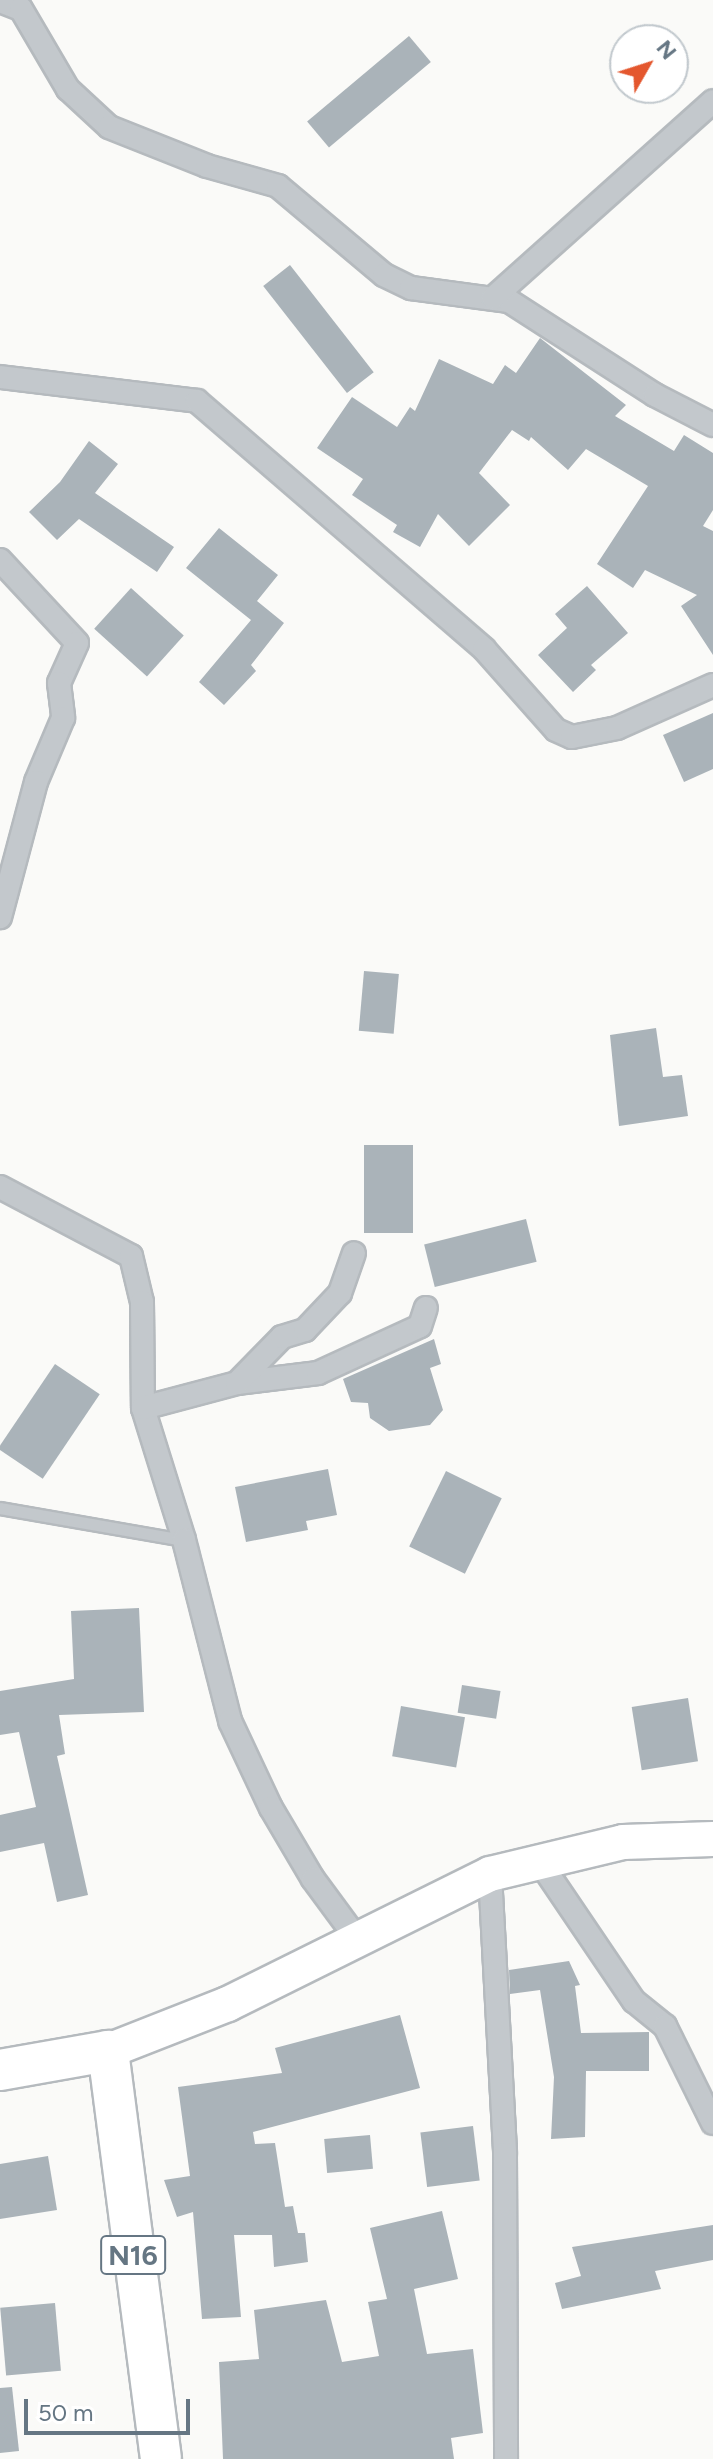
<!DOCTYPE html>
<html>
<head>
<meta charset="utf-8">
<style>
  body { margin:0 }
  #map { position:relative; width:713px; height:2459px; overflow:hidden; background:#fafaf8; font-family:Figtree,sans-serif }
  div>[style] { position:absolute }
  .building>* { inset:0; background:#aab3b9; transform-origin:0 0 }
  .roads { filter:drop-shadow(2px 0 #b5babe) drop-shadow(-2px 0 #b5babe) drop-shadow(0 2px #b5babe) drop-shadow(0 -2px #b5babe) }
  .lane>* { height:11px; margin:-5.5px; padding:0 5.5px; transform-origin:5.5px; border-radius:5.5px; background:#c3c8cc }
  .street>* { height:22px; margin:-11px; padding:0 11px; transform-origin:11px; border-radius:11px; background:#c3c8cc }
  .primary>* { height:34px; margin:-17px; padding:0 17px; transform-origin:17px; border-radius:17px; background:#fff }
  .highway>* { height:40px; margin:-20px; padding:0 20px; transform-origin:20px; border-radius:20px; background:#fff }
  span { translate:-50% -50%; white-space:nowrap; text-align:center; line-height:1.15; -webkit-text-stroke:8px #fff; paint-order:stroke }
  .shield-label span { padding:2px 6px; background:#fff; border:2px solid; border-radius:6px; -webkit-text-stroke-width:0 }
  .shield-label { font-size:28px; color:#657683; font-weight:700 }
  .north { position:absolute; left:609px; top:24px; width:80px; height:80px; box-sizing:border-box; background:#fff; border:2px solid #c1c8cd; border-radius:50%; rotate:51deg; font-size:22px; font-weight:700; line-height:32px; text-align:center; color:#657683 }
  .north::after { content:''; display:block; margin:auto; width:28px; height:36px; background:#e4572e; clip-path:polygon(50% 0,100% 100%,50% 72%,0 100%) }
  .scale { position:absolute; left:24px; top:2399px; width:166px; height:36px; box-sizing:border-box; border:4px solid #657683; border-top:0; padding-left:10px; font-size:24px; line-height:28px; white-space:nowrap; color:#657683; -webkit-text-stroke:6px #fff; paint-order:stroke }
</style>
</head>
<body>
<div id="map">
  <div class="building">
    <i style="left:409px;top:36px;width:34px;height:133px;rotate:50deg"></i>
    <i style="left:290px;top:265px;width:136px;height:34px;rotate:52deg"></i>
    <i style="clip-path:polygon(540px 338px,626px 405px,615px 416px,674px 451px,684px 435px,713px 453px,713px 510px,703px 526px,713px 531px,713px 655px,681px 606px,697px 595px,645px 570px,633px 588px,597px 564px,648px 486px,586px 449px,568px 470px,531px 437px,529px 441px,512px 430px,479px 473px,510px 505px,469px 546px,438px 514px,420px 547px,393px 532px,397px 525px,352px 495px,363px 479px,317px 448px,352px 397px,397px 427px,410px 407px,415px 411px,439px 359px,493px 384px,505px 365px,516px 373px)"></i>
    <i style="clip-path:polygon(89px 441px,118px 464px,95px 493px,174px 547px,157px 572px,79px 519px,57px 540px,29px 512px,60px 482px)"></i>
    <i style="clip-path:polygon(219px 528px,278px 575px,257px 601px,284px 623px,251px 665px,256px 671px,224px 705px,199px 682px,251px 620px,186px 568px)"></i>
    <i style="clip-path:polygon(587px 586px,628px 633px,591px 665px,596px 670px,573px 692px,538px 655px,567px 628px,555px 614px)"></i>
    <i style="left:131px;top:588px;width:71px;height:55px;rotate:42deg"></i>
    <i style="clip-path:polygon(713px 713px,713px 769px,684px 782px,663px 735px)"></i>
    <i style="left:364px;top:971px;width:35px;height:60px;rotate:5deg"></i>
    <i style="clip-path:polygon(656px 1028px,663px 1077px,682px 1075px,688px 1116px,619px 1126px,610px 1035px)"></i>
    <i style="left:364px;top:1145px;width:49px;height:88px"></i>
    <i style="left:526px;top:1219px;width:44px;height:105px;rotate:76deg"></i>
    <i style="clip-path:polygon(434px 1339px,441px 1364px,430px 1368px,443px 1410px,430px 1425px,389px 1431px,370px 1418px,368px 1403px,351px 1402px,343px 1379px)"></i>
    <i style="left:55px;top:1364px;width:54px;height:102px;rotate:34deg"></i>
    <i style="clip-path:polygon(328px 1469px,337px 1515px,306px 1521px,308px 1530px,246px 1542px,235px 1487px)"></i>
    <i style="left:446px;top:1471px;width:62px;height:84px;rotate:26deg"></i>
    <i style="clip-path:polygon(139px 1608px,144px 1712px,59px 1715px,65px 1754px,57px 1756px,88px 1895px,57px 1902px,44px 1843px,0 1852px,0 1815px,36px 1807px,19px 1732px,0 1735px,0 1691px,74px 1679px,71px 1611px)"></i>
    <i style="left:462px;top:1685px;width:39px;height:28px;rotate:9deg"></i>
    <i style="left:688px;top:1698px;width:64px;height:57px;rotate:81deg"></i>
    <i style="left:401px;top:1706px;width:65px;height:51px;rotate:10deg"></i>
    <i style="clip-path:polygon(569px 1961px,580px 1985px,575px 1986px,581px 2033px,649px 2032px,649px 2071px,586px 2071px,585px 2137px,551px 2139px,554px 2077px,540px 1990px,510px 1994px,509px 1970px)"></i>
    <i style="clip-path:polygon(400px 2015px,420px 2088px,253px 2132px,255px 2144px,275px 2143px,285px 2207px,293px 2206px,298px 2233px,305px 2233px,308px 2262px,274px 2267px,272px 2235px,234px 2235px,241px 2317px,202px 2319px,193px 2212px,177px 2217px,164px 2180px,190px 2176px,178px 2087px,282px 2073px,275px 2048px)"></i>
    <i style="left:473px;top:2126px;width:55px;height:53px;rotate:83deg"></i>
    <i style="left:370px;top:2135px;width:34px;height:46px;rotate:85deg"></i>
    <i style="clip-path:polygon(48px 2156px,57px 2210px,0 2219px,0 2164px)"></i>
    <i style="clip-path:polygon(442px 2211px,458px 2279px,414px 2289px,427px 2354px,473px 2349px,483px 2433px,451px 2438px,454px 2459px,223px 2459px,219px 2362px,259px 2359px,254px 2310px,326px 2300px,342px 2362px,379px 2356px,368px 2302px,387px 2299px,370px 2228px)"></i>
    <i style="clip-path:polygon(713px 2225px,713px 2260px,655px 2271px,661px 2289px,562px 2309px,555px 2283px,581px 2276px,572px 2247px)"></i>
    <i style="left:55px;top:2303px;width:68px;height:55px;rotate:85deg"></i>
    <i style="clip-path:polygon(12px 2387px,19px 2451px,0 2453px,0 2388px)"></i>
  </div>
  <div class="roads">
    <div class="lane">
      <i style="left:0;top:1508px;width:187px;rotate:9.9deg"></i>
    </div>
    <div class="street">
      <i style="left:0;top:1px;width:22px;rotate:21deg"></i>
      <i style="left:21px;top:9px;width:93px;rotate:59.6deg"></i>
      <i style="left:68px;top:89px;width:56px;rotate:42.8deg"></i>
      <i style="left:109px;top:127px;width:105px;rotate:21.7deg"></i>
      <i style="left:207px;top:166px;width:74px;rotate:15.7deg"></i>
      <i style="left:278px;top:186px;width:138px;rotate:40deg"></i>
      <i style="left:384px;top:275px;width:30px;rotate:26deg"></i>
      <i style="left:411px;top:288px;width:99px;rotate:7.6deg"></i>
      <i style="left:509px;top:301px;width:174px;rotate:32.8deg"></i>
      <i style="left:655px;top:395px;width:65px;rotate:27.3deg"></i>
      <i style="left:493px;top:298px;width:295px;rotate:-41.8deg"></i>
      <i style="left:0;top:377px;width:198px;rotate:6.9deg"></i>
      <i style="left:197px;top:401px;width:379px;rotate:40.8deg"></i>
      <i style="left:484px;top:649px;width:108px;rotate:48.4deg"></i>
      <i style="left:556px;top:730px;width:17px;rotate:24deg"></i>
      <i style="left:572px;top:737px;width:46px;rotate:-11.3deg"></i>
      <i style="left:617px;top:728px;width:105px;rotate:-24.1deg"></i>
      <i style="left:0;top:560px;width:113px;rotate:47.1deg"></i>
      <i style="left:77px;top:643px;width:44px;rotate:114.2deg"></i>
      <i style="left:59px;top:683px;width:35px;rotate:83deg"></i>
      <i style="left:63px;top:718px;width:69px;rotate:112.9deg"></i>
      <i style="left:36px;top:782px;width:140px;rotate:104.9deg"></i>
      <i style="left:0;top:1187px;width:148px;rotate:27.8deg"></i>
      <i style="left:131px;top:1256px;width:47px;rotate:76.6deg"></i>
      <i style="left:142px;top:1302px;width:106px;rotate:89.5deg"></i>
      <i style="left:143px;top:1408px;width:138px;rotate:72.7deg"></i>
      <i style="left:184px;top:1540px;width:187px;rotate:75.7deg"></i>
      <i style="left:230px;top:1721px;width:96px;rotate:64.8deg"></i>
      <i style="left:271px;top:1808px;width:82px;rotate:59.4deg"></i>
      <i style="left:313px;top:1879px;width:76px;rotate:53.6deg"></i>
      <i style="left:237px;top:1383px;width:82px;rotate:-7deg"></i>
      <i style="left:318px;top:1373px;width:112px;rotate:-24.7deg"></i>
      <i style="left:420px;top:1326px;width:19px;rotate:-72deg"></i>
      <i style="left:143px;top:1408px;width:97px;rotate:-14.9deg"></i>
      <i style="left:237px;top:1383px;width:64px;rotate:-45.6deg"></i>
      <i style="left:282px;top:1337px;width:24px;rotate:-17deg"></i>
      <i style="left:305px;top:1330px;width:51px;rotate:-46.6deg"></i>
      <i style="left:340px;top:1293px;width:42px;rotate:-70.7deg"></i>
      <i style="left:537px;top:1858px;width:173px;rotate:55.9deg"></i>
      <i style="left:634px;top:2001px;width:40px;rotate:39deg"></i>
      <i style="left:665px;top:2026px;width:108px;rotate:63.7deg"></i>
      <i style="left:490px;top:1874px;width:280px;rotate:86.9deg"></i>
      <i style="left:505px;top:2154px;width:305px;rotate:89.8deg"></i>
    </div>
    <div class="primary">
      <i style="left:108px;top:2051px;width:129px;rotate:-21.4deg"></i>
      <i style="left:228px;top:2004px;width:292px;rotate:-26.4deg"></i>
      <i style="left:490px;top:1874px;width:137px;rotate:-13.5deg"></i>
      <i style="left:623px;top:1842px;width:90px;rotate:-1.9deg"></i>
    </div>
    <div class="highway">
      <i style="left:0;top:2070px;width:110px;rotate:-10deg"></i>
      <i style="left:108px;top:2051px;width:411px;rotate:82.6deg"></i>
    </div>
  </div>
  <div class="shield-label">
    <span style="left:133px;top:2255px">N16</span>
  </div>
  <div class="north">N</div>
  <div class="scale">50 m</div>
</div>
</body>
</html>
